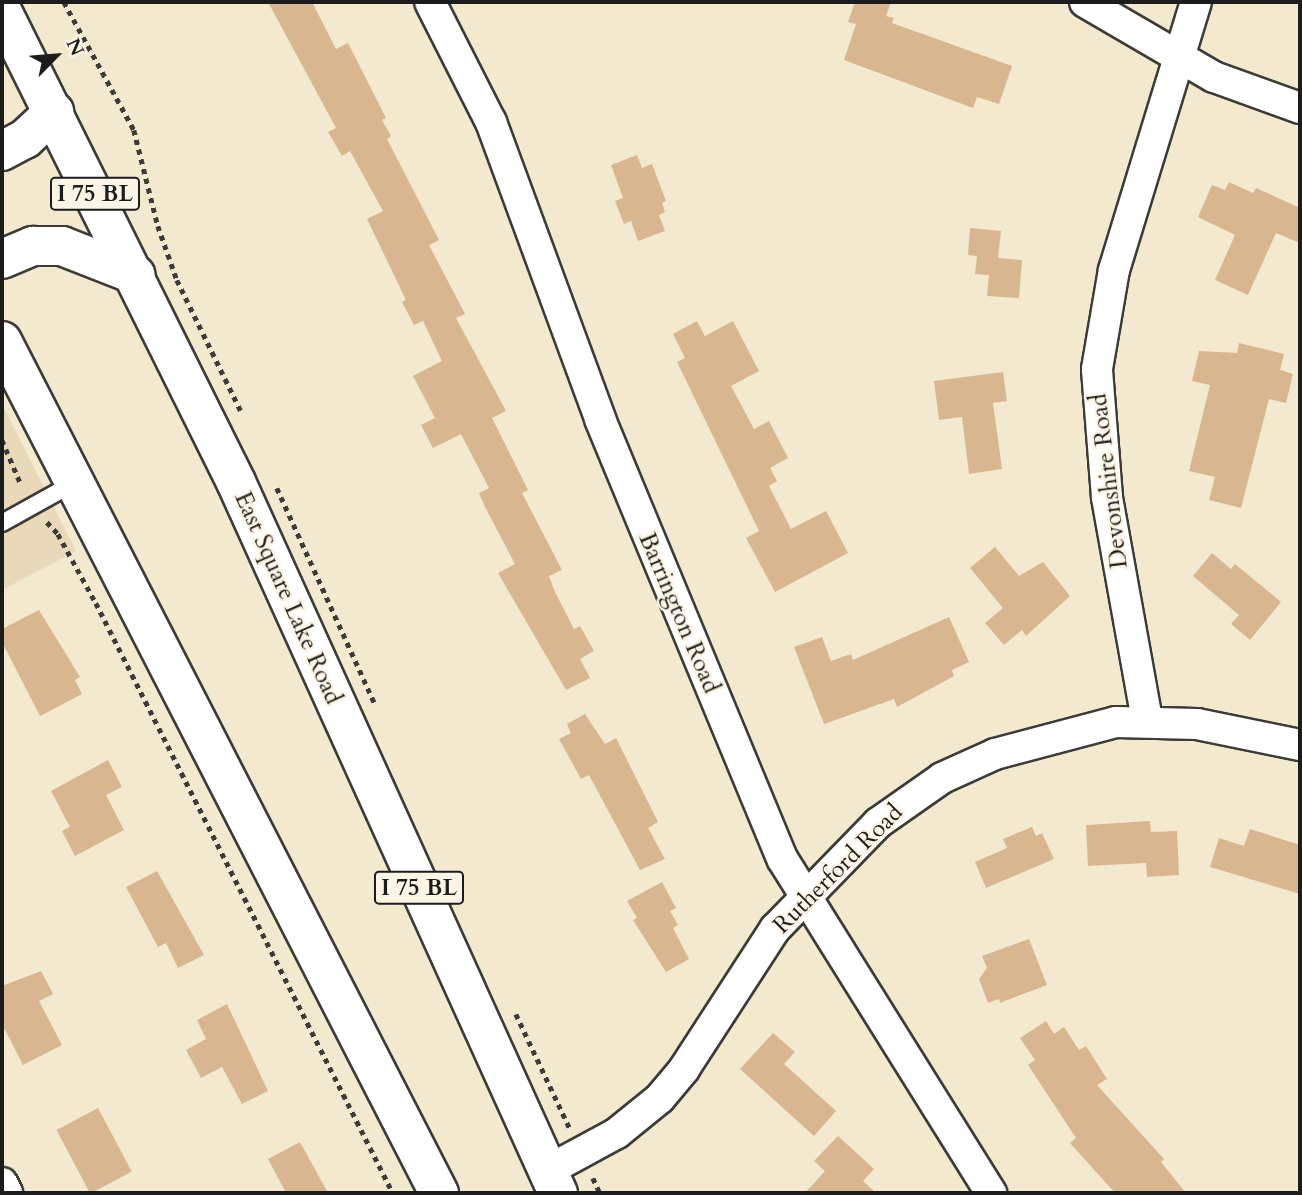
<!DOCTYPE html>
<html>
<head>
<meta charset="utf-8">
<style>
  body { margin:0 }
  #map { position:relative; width:1302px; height:1195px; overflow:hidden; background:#f3e9cf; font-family:Cardo,serif }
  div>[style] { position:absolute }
  .built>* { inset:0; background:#e9d9ba }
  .building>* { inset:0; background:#d8b790; transform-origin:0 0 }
  .path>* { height:4.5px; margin-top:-2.25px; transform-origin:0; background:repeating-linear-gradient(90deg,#3c3b37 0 5px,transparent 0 10px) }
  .roads { filter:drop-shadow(2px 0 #3c3b37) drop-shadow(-2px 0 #3c3b37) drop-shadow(0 2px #3c3b37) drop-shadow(0 -2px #3c3b37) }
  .service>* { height:16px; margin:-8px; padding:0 8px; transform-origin:8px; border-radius:8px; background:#fff }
  .minor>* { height:30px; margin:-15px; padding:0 15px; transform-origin:15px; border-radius:15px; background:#fff }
  .trunk>* { height:38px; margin:-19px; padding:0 19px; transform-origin:19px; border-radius:19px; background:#fff }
  span { translate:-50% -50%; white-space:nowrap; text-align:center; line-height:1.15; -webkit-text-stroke:5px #fcf5e5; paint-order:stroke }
  .shield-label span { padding:2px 5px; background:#fcf5e5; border:2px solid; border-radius:5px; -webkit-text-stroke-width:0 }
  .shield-label { font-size:23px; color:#1c1c1c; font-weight:700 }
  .street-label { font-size:24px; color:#1c1c1c }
  .frame { position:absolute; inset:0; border:4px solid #1c1c1c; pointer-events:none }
  .north { position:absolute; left:21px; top:21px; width:70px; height:70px; -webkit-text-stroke:5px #fcf5e5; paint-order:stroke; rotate:65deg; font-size:19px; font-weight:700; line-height:28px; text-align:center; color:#1c1c1c }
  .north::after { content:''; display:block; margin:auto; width:24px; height:32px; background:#1c1c1c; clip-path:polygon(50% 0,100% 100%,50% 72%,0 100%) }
</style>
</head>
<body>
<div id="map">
  <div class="built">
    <i style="clip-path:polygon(2px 404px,76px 551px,2px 590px)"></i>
  </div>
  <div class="building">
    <i style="clip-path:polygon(268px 2px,312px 2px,336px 49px,348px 43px,386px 118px,382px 120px,391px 136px,387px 139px,439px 240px,429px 245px,465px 314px,456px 318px,506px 411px,492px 418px,528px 490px,522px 493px,562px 570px,549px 576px,555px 592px,574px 629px,580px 626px,594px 651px,580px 659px,590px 678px,566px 690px,498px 573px,515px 564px,485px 507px,479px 493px,489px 488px,461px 434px,433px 448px,421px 425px,435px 418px,413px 376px,442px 361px,423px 321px,414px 325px,402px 302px,406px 300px,367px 219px,383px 211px,350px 151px,342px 156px,328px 132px,336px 128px)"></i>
    <i style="clip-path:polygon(855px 2px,891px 2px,886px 16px,894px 18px,892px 23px,1012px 66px,999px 104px,977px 97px,973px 108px,844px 60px,856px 24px,848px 22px)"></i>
    <i style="clip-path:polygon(637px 155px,642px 168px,652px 164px,666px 201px,662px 203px,665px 212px,659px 215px,665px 231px,638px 241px,631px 221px,624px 224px,615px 201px,623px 198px,611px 165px)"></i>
    <i style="clip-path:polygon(1229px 182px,1253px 193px,1256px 188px,1300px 208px,1300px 243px,1276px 233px,1248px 295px,1215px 280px,1235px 235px,1198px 217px,1212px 185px,1225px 190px)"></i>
    <i style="clip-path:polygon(970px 228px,1001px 231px,998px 258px,1022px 260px,1019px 298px,987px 296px,989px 275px,975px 274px,977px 256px,968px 255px)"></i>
    <i style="clip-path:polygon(697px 321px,705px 336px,733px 321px,759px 371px,731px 386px,754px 429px,769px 421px,788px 458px,770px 468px,777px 481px,769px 486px,791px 529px,826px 511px,848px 553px,775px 592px,746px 538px,759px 531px,677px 362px,685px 358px,673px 334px)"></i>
    <i style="clip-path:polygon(1239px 343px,1284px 354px,1280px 370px,1293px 374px,1286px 403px,1269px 399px,1241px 508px,1209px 500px,1215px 477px,1189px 471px,1210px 385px,1192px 381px,1199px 351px,1237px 353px)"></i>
    <i style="clip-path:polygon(1003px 372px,1007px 401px,993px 403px,1002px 469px,969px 474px,962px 417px,939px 420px,934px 381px)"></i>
    <i style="clip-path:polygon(995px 547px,1019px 576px,1043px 562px,1070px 596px,1026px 636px,1022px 630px,1004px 645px,985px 623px,1003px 608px,970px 568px)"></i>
    <i style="clip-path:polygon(1212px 553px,1231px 569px,1235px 564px,1281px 602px,1250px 640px,1231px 624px,1239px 615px,1193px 576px)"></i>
    <i style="clip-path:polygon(39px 610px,80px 677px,75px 680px,82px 694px,40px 716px,2px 642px,2px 629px)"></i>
    <i style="clip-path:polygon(949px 617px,969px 662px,952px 670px,954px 676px,897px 707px,894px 699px,824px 724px,794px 647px,822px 637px,831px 661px,851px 654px,853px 660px)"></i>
    <i style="clip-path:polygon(585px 714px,605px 744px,616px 738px,658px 822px,648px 828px,665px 859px,640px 870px,589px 775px,581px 779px,559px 739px,571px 733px,567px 724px)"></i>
    <i style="clip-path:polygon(108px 760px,122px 787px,106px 795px,124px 830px,75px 856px,62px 831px,70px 827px,51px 791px)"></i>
    <i style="clip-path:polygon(1150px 821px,1151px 832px,1177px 831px,1179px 875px,1147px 877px,1146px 863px,1088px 866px,1086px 825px)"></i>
    <i style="clip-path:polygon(1032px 827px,1036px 836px,1042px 833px,1054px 859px,986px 888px,975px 862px,1007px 848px,1003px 839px)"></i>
    <i style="clip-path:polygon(1250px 829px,1300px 845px,1300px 894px,1210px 867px,1219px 838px,1244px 846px)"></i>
    <i style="clip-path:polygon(157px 871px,204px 955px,178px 968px,166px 943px,158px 947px,126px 887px)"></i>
    <i style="clip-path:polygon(662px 882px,676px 908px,670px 911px,678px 925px,673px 928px,689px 959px,666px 972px,633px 920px,637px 918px,627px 901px)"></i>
    <i style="clip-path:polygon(1029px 939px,1047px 985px,1000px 1003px,999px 999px,988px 1003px,979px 979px,987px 968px,982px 956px)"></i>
    <i style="clip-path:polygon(41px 971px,53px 994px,39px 1001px,62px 1045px,23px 1065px,2px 1024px,2px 986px)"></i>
    <i style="clip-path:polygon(227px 1004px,268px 1091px,242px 1104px,222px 1067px,201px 1078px,186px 1050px,206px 1039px,197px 1020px)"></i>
    <i style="clip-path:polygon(1046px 1021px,1054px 1034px,1064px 1027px,1079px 1050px,1086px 1046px,1107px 1079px,1097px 1085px,1164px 1159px,1161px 1162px,1186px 1193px,1115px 1193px,1070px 1143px,1076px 1138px,1028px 1065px,1035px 1060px,1020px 1038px)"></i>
    <i style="clip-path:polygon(773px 1033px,795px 1052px,784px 1064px,836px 1111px,814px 1136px,740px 1069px)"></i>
    <i style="left:98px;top:1108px;width:72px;height:47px;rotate:62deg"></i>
    <i style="clip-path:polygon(838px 1136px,874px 1169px,863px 1181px,876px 1193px,805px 1193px,825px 1171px,814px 1161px)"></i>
    <i style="clip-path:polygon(300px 1142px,328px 1193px,286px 1193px,268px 1159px)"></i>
  </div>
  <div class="path">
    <i style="left:64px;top:2px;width:146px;rotate:61.3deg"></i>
    <i style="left:134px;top:130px;width:99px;rotate:76deg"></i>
    <i style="left:158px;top:226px;width:57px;rotate:70.6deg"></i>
    <i style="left:177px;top:280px;width:148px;rotate:64deg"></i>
    <i style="left:2px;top:440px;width:46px;rotate:66.8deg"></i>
    <i style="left:277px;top:488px;width:239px;rotate:65.6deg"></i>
    <i style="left:47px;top:522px;width:16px;rotate:47deg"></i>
    <i style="left:58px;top:534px;width:79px;rotate:61.2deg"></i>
    <i style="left:96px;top:603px;width:661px;rotate:63.28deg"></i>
    <i style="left:516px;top:1014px;width:127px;rotate:64.8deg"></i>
    <i style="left:593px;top:1178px;width:17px;rotate:65deg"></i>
  </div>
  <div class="roads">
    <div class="service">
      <i style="left:2px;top:523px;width:82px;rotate:-29.1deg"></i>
    </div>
    <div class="minor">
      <i style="left:430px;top:2px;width:135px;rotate:63.1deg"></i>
      <i style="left:491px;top:122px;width:316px;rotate:69.8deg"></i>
      <i style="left:600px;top:419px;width:477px;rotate:67.5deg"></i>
      <i style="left:783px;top:860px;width:393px;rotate:58deg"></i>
      <i style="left:1085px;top:2px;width:149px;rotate:30.2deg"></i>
      <i style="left:1214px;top:77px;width:91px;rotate:19.8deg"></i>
      <i style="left:1147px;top:720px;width:227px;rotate:-100.2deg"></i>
      <i style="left:1107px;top:497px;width:128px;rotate:-94.5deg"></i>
      <i style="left:1097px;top:369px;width:100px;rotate:-80.3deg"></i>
      <i style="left:1114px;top:270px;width:280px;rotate:-73deg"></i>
      <i style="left:547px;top:1171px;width:80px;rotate:-28.5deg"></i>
      <i style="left:617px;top:1133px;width:55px;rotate:-39.1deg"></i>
      <i style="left:660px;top:1098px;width:38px;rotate:-50deg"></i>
      <i style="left:684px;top:1069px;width:167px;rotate:-57deg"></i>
      <i style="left:775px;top:929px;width:148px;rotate:-45.8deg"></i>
      <i style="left:878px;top:823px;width:78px;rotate:-35.1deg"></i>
      <i style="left:942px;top:778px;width:58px;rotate:-24.4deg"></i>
      <i style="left:995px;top:754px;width:125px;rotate:-14.8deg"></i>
      <i style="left:1116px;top:722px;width:81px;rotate:1.4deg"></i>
      <i style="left:1197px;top:724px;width:105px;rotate:11.5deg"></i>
      <i style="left:2px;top:1183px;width:11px;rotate:63deg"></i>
    </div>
    <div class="trunk">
      <i style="left:2px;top:11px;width:526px;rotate:63.58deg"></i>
      <i style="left:236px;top:482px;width:781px;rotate:65.64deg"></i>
      <i style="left:2px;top:151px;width:26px;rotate:-28deg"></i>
      <i style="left:25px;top:139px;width:40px;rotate:-43deg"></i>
      <i style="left:2px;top:259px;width:34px;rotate:-23deg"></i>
      <i style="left:33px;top:246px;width:29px"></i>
      <i style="left:62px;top:246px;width:79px;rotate:21.4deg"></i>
      <i style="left:2px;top:341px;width:958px;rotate:62.85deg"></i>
    </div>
  </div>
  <div class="shield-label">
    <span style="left:95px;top:194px">I 75 BL</span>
    <span style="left:419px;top:888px">I 75 BL</span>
  </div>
  <div class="street-label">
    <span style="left:1109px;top:481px;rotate:-97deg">Devonshire Road</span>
    <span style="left:288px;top:598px;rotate:66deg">East Square Lake Road</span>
    <span style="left:679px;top:613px;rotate:67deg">Barrington Road</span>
    <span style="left:838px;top:869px;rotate:-45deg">Rutherford Road</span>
  </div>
  <div class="frame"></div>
  <div class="north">N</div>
</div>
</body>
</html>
